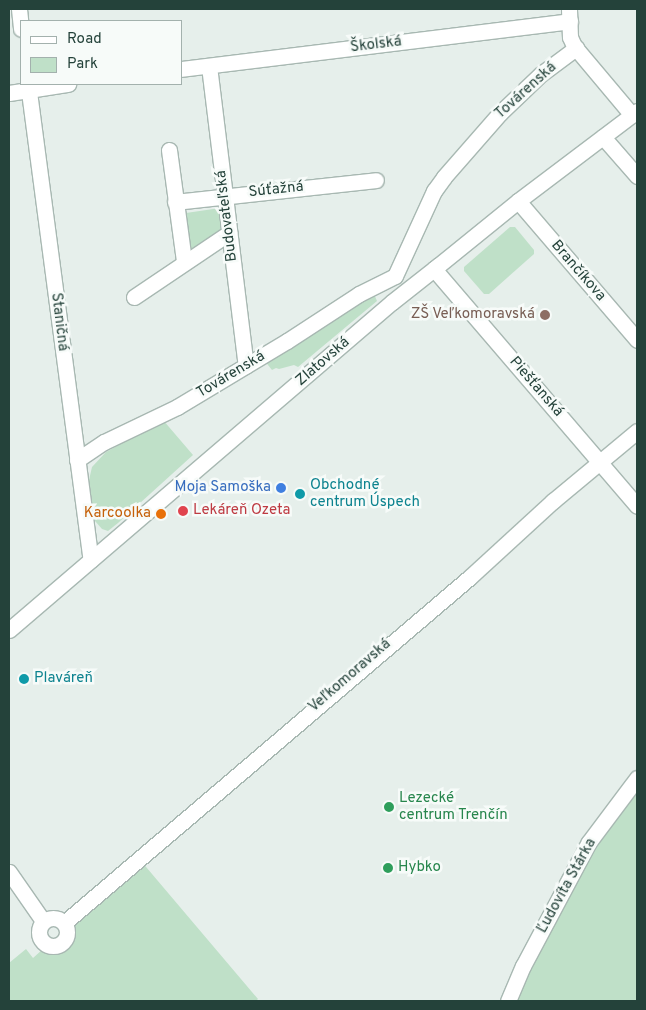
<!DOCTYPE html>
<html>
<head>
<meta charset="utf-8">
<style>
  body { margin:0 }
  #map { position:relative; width:646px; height:1010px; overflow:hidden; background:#e6efeb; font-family:Overpass,sans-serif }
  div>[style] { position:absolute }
  .green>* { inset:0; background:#bfe0c8 }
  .roads { filter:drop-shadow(1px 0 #a8b8b2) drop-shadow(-1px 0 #a8b8b2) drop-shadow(0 1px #a8b8b2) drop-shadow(0 -1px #a8b8b2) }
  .minor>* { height:15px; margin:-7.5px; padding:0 7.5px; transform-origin:7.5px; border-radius:7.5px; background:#fff }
  .minor>.ring { margin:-7.5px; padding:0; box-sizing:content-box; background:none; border:15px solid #fff; border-radius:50% }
  .dots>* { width:14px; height:14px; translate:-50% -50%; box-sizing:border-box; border:2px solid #f7fbf9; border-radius:50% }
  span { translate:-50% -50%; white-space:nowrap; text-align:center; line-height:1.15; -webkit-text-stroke:5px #f7fbf9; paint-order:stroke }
  .street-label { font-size:15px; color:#24423a }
  .education-label { font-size:15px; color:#785e54 }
  .right { translate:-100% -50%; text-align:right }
  .culture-label { font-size:15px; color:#0d838f }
  .left { translate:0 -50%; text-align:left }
  .shop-label { font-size:15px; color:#366cbe }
  .health-label { font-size:15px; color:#be3a42 }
  .food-label { font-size:15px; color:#c56008 }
  .leisure-label { font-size:15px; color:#27864d }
  .frame { position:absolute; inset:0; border:10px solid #24423a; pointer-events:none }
  .legend { position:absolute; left:20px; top:20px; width:162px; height:65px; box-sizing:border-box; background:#f7fbf9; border:1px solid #a3b1ad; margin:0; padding:6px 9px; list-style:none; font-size:15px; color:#24423a }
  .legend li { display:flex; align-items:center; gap:10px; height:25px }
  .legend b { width:25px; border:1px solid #a3b1ad }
</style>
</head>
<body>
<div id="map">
  <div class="green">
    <i style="clip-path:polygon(220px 208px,222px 231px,190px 251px,186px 213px)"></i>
    <i style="clip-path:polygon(510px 227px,515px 227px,534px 250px,534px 254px,489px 294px,484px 294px,464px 271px,464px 267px)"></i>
    <i style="clip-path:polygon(374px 294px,377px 301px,298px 367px,294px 365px,279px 369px,276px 368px,272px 370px,264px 360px,366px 295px)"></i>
    <i style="clip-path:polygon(163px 420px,193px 455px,118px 523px,108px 531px,102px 529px,95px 521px,93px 513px,89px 480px,92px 467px,106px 452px,119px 445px,120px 441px)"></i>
    <i style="clip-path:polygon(637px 787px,637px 1001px,514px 1001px,535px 953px,600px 837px)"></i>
    <i style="clip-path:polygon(141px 861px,258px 999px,256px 1001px,9px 1001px,9px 963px,26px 949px,33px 958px)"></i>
  </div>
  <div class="roads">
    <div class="minor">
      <i style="left:19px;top:9px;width:20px;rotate:84deg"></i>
      <i style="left:569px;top:9px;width:28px;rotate:88deg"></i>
      <i style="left:570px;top:37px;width:10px;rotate:66deg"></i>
      <i style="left:574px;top:46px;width:90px;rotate:50deg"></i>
      <i style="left:209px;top:66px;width:302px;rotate:83deg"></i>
      <i style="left:181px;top:69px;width:392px;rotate:-7deg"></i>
      <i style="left:28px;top:84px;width:480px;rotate:82.5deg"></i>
      <i style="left:9px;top:93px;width:60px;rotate:-8.7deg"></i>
      <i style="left:603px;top:137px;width:52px;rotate:48.9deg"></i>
      <i style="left:169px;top:150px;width:112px;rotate:82.3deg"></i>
      <i style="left:518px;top:201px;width:183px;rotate:49.4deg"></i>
      <i style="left:175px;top:202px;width:202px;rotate:-6.2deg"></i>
      <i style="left:434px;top:269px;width:312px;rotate:49.4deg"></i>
      <i style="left:434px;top:269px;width:108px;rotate:-39deg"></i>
      <i style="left:518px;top:201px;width:149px;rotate:-37.1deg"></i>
      <i style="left:134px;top:297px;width:115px;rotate:-34deg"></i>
      <i style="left:77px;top:460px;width:32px;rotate:-34deg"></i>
      <i style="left:104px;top:442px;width:81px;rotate:-25.6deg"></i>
      <i style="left:177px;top:407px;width:128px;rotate:-31deg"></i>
      <i style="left:287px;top:341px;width:86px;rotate:-33.1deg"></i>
      <i style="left:359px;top:294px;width:40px;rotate:-26.6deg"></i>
      <i style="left:395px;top:276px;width:94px;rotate:-65.4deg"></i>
      <i style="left:434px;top:191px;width:17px;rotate:-54deg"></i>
      <i style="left:444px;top:177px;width:85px;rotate:-48.8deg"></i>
      <i style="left:500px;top:113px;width:57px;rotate:-43.6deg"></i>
      <i style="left:541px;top:74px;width:44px;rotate:-36.6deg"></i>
      <i style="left:9px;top:630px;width:504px;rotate:-40.58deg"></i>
      <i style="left:392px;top:302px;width:60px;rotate:-38.2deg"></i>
      <i style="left:9px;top:872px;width:60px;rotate:55.2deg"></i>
      <i class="ring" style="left:39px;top:918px;width:13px;height:13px"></i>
      <i style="left:64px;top:923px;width:533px;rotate:-40.44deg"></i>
      <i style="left:470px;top:577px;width:113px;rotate:-42.5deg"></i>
      <i style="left:553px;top:501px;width:109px;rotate:-39.8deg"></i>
      <i style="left:508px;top:1001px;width:38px;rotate:-67deg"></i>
      <i style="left:523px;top:966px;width:140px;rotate:-62deg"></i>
      <i style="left:589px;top:842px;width:80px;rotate:-53.1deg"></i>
    </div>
  </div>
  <div class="dots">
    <i style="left:545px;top:315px;background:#8d6e63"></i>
    <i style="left:281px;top:488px;background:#3f7fe0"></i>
    <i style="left:300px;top:494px;background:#0f9aa8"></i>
    <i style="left:183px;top:511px;background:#e0444e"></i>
    <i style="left:161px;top:514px;background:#e8710a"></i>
    <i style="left:24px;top:679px;background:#0f9aa8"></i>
    <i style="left:389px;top:807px;background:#2e9e5b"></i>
    <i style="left:388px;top:868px;background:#2e9e5b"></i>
  </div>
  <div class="street-label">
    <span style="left:376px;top:45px;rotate:-7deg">Školská</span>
    <span style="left:526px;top:91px;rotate:-42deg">Továrenská</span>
    <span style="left:276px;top:190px;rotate:-6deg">Súťažná</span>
    <span style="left:227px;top:216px;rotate:-97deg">Budovateľská</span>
    <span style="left:578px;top:271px;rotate:49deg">Brančíkova</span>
    <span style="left:59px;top:322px;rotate:83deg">Staničná</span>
    <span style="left:323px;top:362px;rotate:-41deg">Zlatovská</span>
    <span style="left:231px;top:375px;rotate:-31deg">Továrenská</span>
    <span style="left:536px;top:387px;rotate:49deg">Piešťanská</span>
    <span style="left:350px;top:676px;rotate:-41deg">Veľkomoravská</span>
    <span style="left:567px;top:886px;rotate:-61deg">Ľudovíta Stárka</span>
  </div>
  <div class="education-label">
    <span class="right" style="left:535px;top:315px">ZŠ Veľkomoravská</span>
  </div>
  <div class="culture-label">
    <span class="left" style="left:310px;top:494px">Obchodné<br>centrum Úspech</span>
    <span class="left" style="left:34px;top:679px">Plaváreň</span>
  </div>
  <div class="shop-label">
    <span class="right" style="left:271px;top:488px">Moja Samoška</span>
  </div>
  <div class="health-label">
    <span class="left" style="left:193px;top:511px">Lekáreň Ozeta</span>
  </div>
  <div class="food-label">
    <span class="right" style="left:151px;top:514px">Karcoolka</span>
  </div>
  <div class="leisure-label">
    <span class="left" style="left:399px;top:807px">Lezecké<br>centrum Trenčín</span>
    <span class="left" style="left:398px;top:868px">Hybko</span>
  </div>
  <div class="frame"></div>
  <ul class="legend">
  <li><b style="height:6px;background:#fff"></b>Road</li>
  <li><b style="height:14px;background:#bfe0c8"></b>Park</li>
  </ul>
</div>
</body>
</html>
